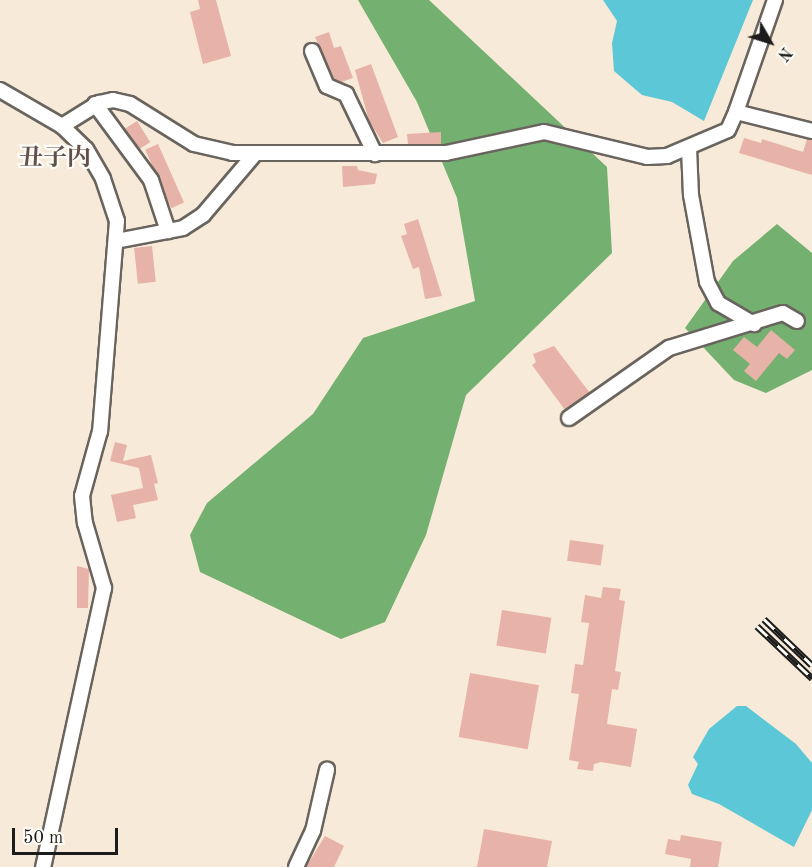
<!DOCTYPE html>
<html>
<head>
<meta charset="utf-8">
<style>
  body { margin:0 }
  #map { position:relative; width:812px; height:867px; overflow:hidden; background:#f8ead8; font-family:"Old Standard TT","Noto Serif JP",serif }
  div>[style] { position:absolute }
  .forest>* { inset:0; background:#74b070 }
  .water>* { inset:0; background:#5cc7d6 }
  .building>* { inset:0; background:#e7b2a7; transform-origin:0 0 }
  .roads { filter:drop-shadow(2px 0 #69645e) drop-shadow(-2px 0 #69645e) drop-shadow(0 2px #69645e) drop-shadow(0 -2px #69645e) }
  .street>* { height:14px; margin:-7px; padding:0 7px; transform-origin:7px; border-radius:7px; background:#fff }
  .rail>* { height:7px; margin-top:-3.5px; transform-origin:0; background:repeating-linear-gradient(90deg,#fdfcf7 0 14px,#1c1c1c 0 28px); box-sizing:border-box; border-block:2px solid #1c1c1c }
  span { translate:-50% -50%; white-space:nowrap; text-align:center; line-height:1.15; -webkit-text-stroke:4.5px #fdfcf7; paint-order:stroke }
  .quarter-label { font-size:24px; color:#63504d; font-weight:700 }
  .north { position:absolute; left:740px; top:12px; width:60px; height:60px; -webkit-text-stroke:4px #fdfcf7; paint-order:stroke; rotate:129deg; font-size:16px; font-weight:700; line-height:24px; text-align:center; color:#1c1c1c }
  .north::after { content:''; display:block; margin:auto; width:21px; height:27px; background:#1c1c1c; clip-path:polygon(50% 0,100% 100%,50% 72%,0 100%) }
  .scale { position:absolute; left:12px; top:828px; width:106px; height:27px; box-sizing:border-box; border:3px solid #1c1c1c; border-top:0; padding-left:8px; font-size:18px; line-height:21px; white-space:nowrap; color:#1c1c1c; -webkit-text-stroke:4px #fdfcf7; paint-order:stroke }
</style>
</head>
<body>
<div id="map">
  <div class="forest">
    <i style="clip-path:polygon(358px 0,429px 0,607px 167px,612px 253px,466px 395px,426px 535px,385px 622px,341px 639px,200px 572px,190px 535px,207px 503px,313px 414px,363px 338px,475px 301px,457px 198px,417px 102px)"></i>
    <i style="clip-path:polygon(777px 224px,812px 253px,812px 370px,766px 393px,734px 380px,685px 328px,733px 261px)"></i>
  </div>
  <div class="water">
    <i style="clip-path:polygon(603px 0,753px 0,704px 121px,672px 102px,642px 95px,614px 71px,612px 43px,617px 21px)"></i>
    <i style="clip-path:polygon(737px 706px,746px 706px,796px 744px,812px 763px,812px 810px,794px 847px,719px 804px,692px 794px,688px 785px,698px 764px,693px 757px,709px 729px)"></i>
  </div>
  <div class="building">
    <i style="clip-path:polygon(198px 0,216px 0,231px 56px,203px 64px,190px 12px,200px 9px)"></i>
    <i style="clip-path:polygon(329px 32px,334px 48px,341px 46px,353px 78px,341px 82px,334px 79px,315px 37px)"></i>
    <i style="clip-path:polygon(371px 64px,398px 137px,383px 143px,369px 121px,355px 70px)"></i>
    <i style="left:137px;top:121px;width:25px;height:14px;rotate:58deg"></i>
    <i style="clip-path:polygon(441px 132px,441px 144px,408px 144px,407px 134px)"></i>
    <i style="clip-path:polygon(744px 138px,761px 143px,762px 139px,803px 152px,807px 139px,812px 140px,812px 175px,739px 153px)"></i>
    <i style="left:158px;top:144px;width:64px;height:14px;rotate:66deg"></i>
    <i style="clip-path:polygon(342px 166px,357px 166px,358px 170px,377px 174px,375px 184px,343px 187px)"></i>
    <i style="clip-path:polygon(418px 219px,442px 296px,425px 299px,419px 267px,413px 269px,401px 236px,407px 234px,404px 224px)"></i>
    <i style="left:152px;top:246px;width:36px;height:18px;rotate:84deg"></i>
    <i style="clip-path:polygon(771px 330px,795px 350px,787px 359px,779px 353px,756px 381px,744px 371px,750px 364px,733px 350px,744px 337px,757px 347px)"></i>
    <i style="clip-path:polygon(554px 346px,590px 393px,565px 410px,532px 365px,536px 362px,533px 354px)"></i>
    <i style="clip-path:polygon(115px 442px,127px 445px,123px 461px,151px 455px,158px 483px,154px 484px,158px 500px,133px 505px,136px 518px,117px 522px,111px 495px,143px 488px,139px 468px,110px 461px)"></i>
    <i style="left:570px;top:540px;width:34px;height:21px;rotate:8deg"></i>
    <i style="clip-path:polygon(77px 566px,89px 569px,88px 608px,77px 608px)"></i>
    <i style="clip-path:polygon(603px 587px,621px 589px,619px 600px,625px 601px,615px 671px,621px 672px,618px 690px,612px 689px,607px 724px,637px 729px,631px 767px,601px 762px,594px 764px,593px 771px,577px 769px,579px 762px,569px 760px,579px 694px,571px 693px,575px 664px,583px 665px,589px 623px,581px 622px,585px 595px,601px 598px)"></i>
    <i style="left:502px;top:610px;width:50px;height:36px;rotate:9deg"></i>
    <i style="left:470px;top:673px;width:70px;height:65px;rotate:10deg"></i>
    <i style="clip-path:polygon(484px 829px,552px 841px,547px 867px,477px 867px)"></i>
    <i style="clip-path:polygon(681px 835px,722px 842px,718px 867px,690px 867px,691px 859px,665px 854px,668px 839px,680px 841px)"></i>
    <i style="clip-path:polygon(325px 836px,344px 846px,334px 867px,306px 867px)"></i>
  </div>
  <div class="roads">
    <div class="street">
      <i style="left:775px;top:0;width:119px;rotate:109.2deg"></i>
      <i style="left:736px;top:112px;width:78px;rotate:14deg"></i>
      <i style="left:312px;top:51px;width:38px;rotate:67deg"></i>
      <i style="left:327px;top:86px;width:21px;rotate:23deg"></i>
      <i style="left:346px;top:94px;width:67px;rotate:64.2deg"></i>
      <i style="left:0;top:90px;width:72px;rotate:30.1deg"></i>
      <i style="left:62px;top:126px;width:33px;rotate:44deg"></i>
      <i style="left:86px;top:149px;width:34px;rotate:60deg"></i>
      <i style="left:103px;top:179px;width:44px;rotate:71.6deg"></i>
      <i style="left:117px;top:221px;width:211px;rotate:94.6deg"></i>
      <i style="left:100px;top:431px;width:67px;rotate:105.5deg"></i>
      <i style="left:82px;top:496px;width:27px;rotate:84deg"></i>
      <i style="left:85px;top:523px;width:68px;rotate:73.7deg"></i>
      <i style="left:104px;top:588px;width:286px;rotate:102.3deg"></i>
      <i style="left:95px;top:104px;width:94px;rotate:53.6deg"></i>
      <i style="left:151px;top:180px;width:54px;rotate:71.6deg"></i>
      <i style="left:62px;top:126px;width:44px;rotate:-31.9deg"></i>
      <i style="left:99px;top:103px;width:14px;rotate:-12deg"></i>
      <i style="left:113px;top:100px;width:17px;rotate:13deg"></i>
      <i style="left:130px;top:104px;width:75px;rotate:32deg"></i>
      <i style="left:194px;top:144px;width:39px;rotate:13deg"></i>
      <i style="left:232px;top:153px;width:214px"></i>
      <i style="left:446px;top:153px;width:100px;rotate:-12.1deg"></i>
      <i style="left:544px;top:132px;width:106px;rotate:13.6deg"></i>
      <i style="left:647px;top:157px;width:20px;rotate:-3deg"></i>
      <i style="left:667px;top:156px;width:66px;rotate:-23.1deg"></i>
      <i style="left:728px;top:130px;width:20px;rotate:-66deg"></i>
      <i style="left:689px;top:148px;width:47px;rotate:87.6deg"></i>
      <i style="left:691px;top:195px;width:88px;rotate:79.6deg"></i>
      <i style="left:707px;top:282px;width:24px;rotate:62deg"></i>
      <i style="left:718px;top:303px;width:42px;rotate:30.3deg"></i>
      <i style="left:116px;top:241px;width:68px;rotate:-11deg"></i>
      <i style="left:183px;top:228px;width:24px;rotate:-33deg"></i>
      <i style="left:203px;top:215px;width:80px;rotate:-49.6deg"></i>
      <i style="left:569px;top:418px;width:122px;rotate:-35deg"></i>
      <i style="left:669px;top:348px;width:119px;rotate:-17.1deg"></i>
      <i style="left:783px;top:313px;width:16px;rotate:30deg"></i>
      <i style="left:296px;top:867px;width:40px;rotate:-65deg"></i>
      <i style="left:313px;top:831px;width:63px;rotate:-77.1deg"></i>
    </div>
  </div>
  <div class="rail">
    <i style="left:764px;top:619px;width:66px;rotate:43.8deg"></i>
    <i style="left:757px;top:626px;width:76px;rotate:43.4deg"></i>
  </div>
  <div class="quarter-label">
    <span style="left:55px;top:160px">丑子内</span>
  </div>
  <div class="north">N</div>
  <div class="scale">50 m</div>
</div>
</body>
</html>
